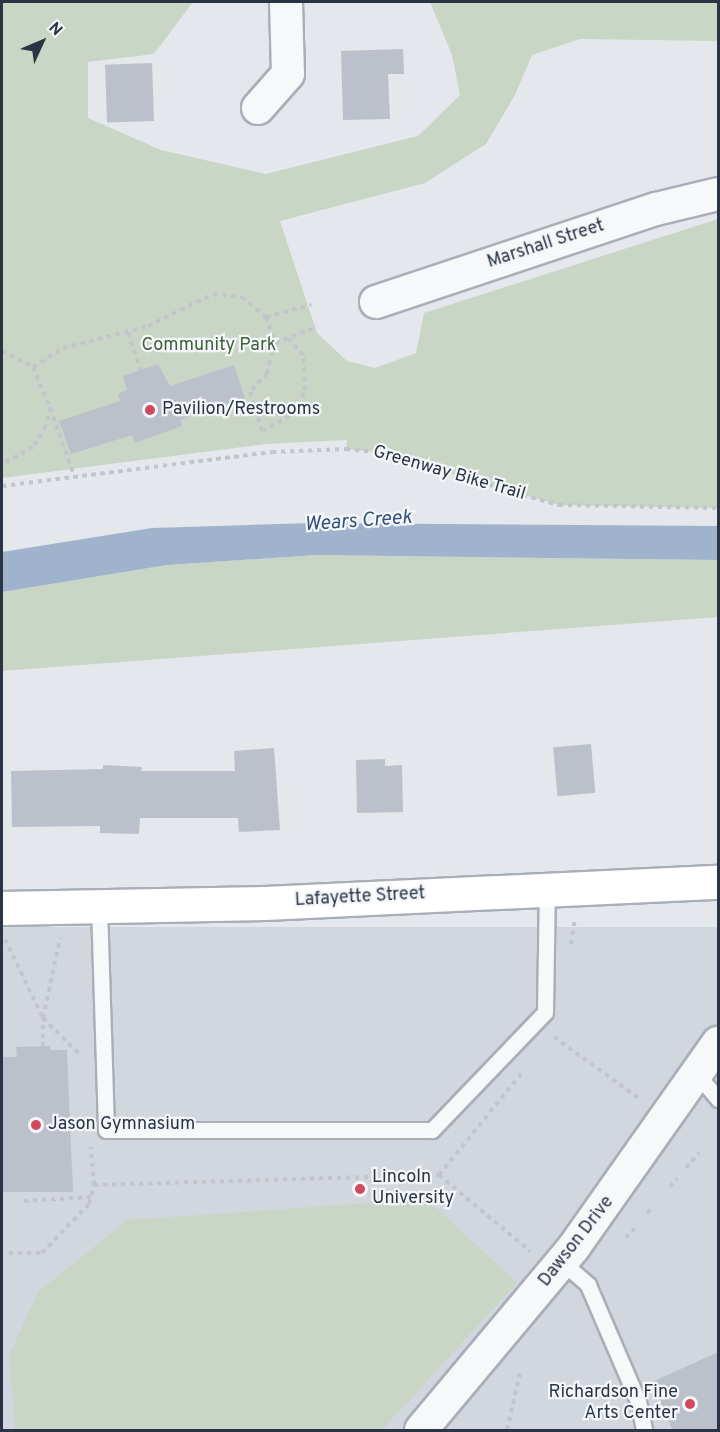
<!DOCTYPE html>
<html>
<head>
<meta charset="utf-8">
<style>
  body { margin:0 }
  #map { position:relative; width:720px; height:1432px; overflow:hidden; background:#e4e7ec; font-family:Overpass,sans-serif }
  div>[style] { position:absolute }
  .built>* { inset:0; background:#d2d6de; transform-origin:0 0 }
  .green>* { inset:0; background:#c9d6c5 }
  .water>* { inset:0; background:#9fb4cc }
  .building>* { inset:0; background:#bbc0ca; transform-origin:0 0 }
  .path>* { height:4px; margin-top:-2px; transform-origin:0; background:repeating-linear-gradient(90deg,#c2c5cb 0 4.5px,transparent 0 9px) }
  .roads { filter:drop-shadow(2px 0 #a9aeb7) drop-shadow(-2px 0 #a9aeb7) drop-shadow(0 2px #a9aeb7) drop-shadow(0 -2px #a9aeb7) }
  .lane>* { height:15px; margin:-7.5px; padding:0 7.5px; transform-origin:7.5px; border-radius:7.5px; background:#f7f8fa }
  .street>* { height:32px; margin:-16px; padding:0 16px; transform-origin:16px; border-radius:16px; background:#f7f8fa }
  .secondary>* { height:33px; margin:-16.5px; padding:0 16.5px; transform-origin:16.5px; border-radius:16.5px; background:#fff }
  .dots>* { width:16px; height:16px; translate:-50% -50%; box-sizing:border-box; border:3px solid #f4f6f9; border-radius:50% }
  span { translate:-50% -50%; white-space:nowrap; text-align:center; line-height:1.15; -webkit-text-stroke:4.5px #f4f6f9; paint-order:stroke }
  .street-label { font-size:18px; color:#2b3445 }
  .park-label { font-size:18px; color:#3f6138 }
  .poi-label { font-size:18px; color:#2b3445 }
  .left { translate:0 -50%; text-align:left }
  .right { translate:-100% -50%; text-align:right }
  .water-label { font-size:20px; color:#34527a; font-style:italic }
  .frame { position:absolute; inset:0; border:3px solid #2b3445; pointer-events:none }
  .north { position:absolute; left:12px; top:12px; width:60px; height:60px; -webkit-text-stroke:4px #f4f6f9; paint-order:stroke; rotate:46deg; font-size:16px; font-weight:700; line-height:24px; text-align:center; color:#2b3445 }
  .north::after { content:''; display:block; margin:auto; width:21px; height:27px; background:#2b3445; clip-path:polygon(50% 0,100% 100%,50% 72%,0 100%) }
</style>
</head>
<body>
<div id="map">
  <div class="built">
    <i style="left:718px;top:927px;width:503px;height:716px;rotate:90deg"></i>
  </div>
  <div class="green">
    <i style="clip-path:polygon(2px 2px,193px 2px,154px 54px,88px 62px,88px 118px,161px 150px,266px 174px,418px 136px,460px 95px,452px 55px,430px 2px,718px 2px,718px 41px,580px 39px,532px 55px,515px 95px,486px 144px,425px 183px,280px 221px,317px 333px,347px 361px,375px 368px,416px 353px,424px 313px,718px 219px,718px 508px,559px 505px,376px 452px,346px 449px,347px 440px,265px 444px,2px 478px)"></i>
    <i style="clip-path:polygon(318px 555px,718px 560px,718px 617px,2px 671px,2px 592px,167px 565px)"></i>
    <i style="clip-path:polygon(427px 1199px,517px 1283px,382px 1430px,15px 1430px,9px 1356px,38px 1292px,127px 1220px)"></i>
  </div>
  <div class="water">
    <i style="clip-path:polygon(312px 523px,718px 526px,718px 560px,318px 555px,167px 565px,2px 592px,2px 552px,152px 528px)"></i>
  </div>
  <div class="building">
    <i style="clip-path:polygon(403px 49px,404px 74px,388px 74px,390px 119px,343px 120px,341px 51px)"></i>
    <i style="left:152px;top:63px;width:58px;height:47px;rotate:88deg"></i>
    <i style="clip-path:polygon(158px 364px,170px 386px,234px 365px,245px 398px,180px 420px,182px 426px,135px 443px,132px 435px,71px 454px,59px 421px,120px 401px,118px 394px,127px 390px,123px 376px)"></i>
    <i style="left:591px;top:744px;width:49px;height:38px;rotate:85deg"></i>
    <i style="clip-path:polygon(274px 748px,280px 830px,239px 832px,238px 818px,140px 818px,139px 834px,100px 833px,100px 826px,12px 827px,11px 771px,103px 769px,103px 765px,142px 767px,141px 771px,235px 771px,234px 751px)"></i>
    <i style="clip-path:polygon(385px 759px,385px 766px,402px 765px,403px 812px,357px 813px,356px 760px)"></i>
    <i style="clip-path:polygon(50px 1046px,50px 1050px,67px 1050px,73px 1192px,2px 1192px,2px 1057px,17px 1057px,16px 1047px)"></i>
    <i style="clip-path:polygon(718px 1352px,718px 1431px,673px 1431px,652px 1382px)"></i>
  </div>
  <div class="path">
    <i style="left:266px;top:317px;width:47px;rotate:-14.9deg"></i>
    <i style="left:128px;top:333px;width:39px;rotate:71deg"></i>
    <i style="left:275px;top:343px;width:45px;rotate:-20.9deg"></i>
    <i style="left:2px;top:351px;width:35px;rotate:27deg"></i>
    <i style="left:33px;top:367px;width:43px;rotate:67deg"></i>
    <i style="left:50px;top:407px;width:19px;rotate:102deg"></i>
    <i style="left:46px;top:426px;width:25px;rotate:122deg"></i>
    <i style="left:33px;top:447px;width:35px;rotate:151deg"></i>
    <i style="left:33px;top:367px;width:36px;rotate:-32deg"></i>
    <i style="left:63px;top:348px;width:88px;rotate:-14.5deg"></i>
    <i style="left:148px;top:326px;width:72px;rotate:-26.2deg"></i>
    <i style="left:213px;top:294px;width:29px;rotate:6deg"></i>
    <i style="left:242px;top:297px;width:31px;rotate:40deg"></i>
    <i style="left:266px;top:317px;width:28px;rotate:71deg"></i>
    <i style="left:275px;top:343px;width:31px;rotate:105deg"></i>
    <i style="left:267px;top:373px;width:25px;rotate:132deg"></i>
    <i style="left:250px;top:392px;width:41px;rotate:72.9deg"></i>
    <i style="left:262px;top:431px;width:37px;rotate:-29deg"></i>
    <i style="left:294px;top:413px;width:25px;rotate:-64deg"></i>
    <i style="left:305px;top:390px;width:35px;rotate:-93deg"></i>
    <i style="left:303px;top:355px;width:23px;rotate:-131deg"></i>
    <i style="left:50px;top:408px;width:71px;rotate:70.3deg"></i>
    <i style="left:2px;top:486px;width:272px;rotate:-7.2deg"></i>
    <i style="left:272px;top:452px;width:74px;rotate:-2.3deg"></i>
    <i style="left:346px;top:449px;width:30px;rotate:6deg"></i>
    <i style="left:376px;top:452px;width:191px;rotate:16.2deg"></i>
    <i style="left:559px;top:505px;width:159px;rotate:1.1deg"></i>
    <i style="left:5px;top:939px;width:88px;rotate:64.3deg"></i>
    <i style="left:43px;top:1018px;width:52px;rotate:45deg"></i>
    <i style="left:571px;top:944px;width:25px;rotate:-81deg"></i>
    <i style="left:554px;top:1037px;width:106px;rotate:35.8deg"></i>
    <i style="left:43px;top:1047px;width:29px;rotate:-90deg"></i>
    <i style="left:43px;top:1018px;width:82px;rotate:-78deg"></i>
    <i style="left:686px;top:1168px;width:20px;rotate:-49deg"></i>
    <i style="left:439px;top:1175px;width:119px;rotate:39.9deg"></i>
    <i style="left:94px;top:1185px;width:345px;rotate:-1.7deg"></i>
    <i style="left:439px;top:1175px;width:132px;rotate:-50.9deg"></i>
    <i style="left:670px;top:1187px;width:11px;rotate:-49deg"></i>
    <i style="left:24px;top:1201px;width:67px;rotate:-3.4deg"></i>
    <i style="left:647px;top:1213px;width:8px;rotate:-45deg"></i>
    <i style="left:626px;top:1238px;width:13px;rotate:-48deg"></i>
    <i style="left:9px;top:1253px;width:33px"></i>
    <i style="left:42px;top:1253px;width:68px;rotate:-46.2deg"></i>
    <i style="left:89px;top:1204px;width:20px;rotate:-75deg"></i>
    <i style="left:94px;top:1185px;width:38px;rotate:-95deg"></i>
    <i style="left:507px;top:1430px;width:58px;rotate:-77.2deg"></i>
  </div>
  <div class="roads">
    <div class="lane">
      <i style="left:99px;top:906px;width:224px;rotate:88.2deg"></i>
      <i style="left:106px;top:1130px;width:326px"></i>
      <i style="left:432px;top:1130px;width:163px;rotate:-46.2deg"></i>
      <i style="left:545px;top:1012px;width:122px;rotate:-89.1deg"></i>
      <i style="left:697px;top:1074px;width:33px;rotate:50deg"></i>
      <i style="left:562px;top:1262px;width:35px;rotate:41deg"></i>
      <i style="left:588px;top:1285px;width:126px;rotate:66.7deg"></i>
      <i style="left:638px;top:1401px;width:30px;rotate:78deg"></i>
    </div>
    <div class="street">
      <i style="left:258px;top:108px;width:45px;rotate:-48.6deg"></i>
      <i style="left:288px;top:74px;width:72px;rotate:-91.6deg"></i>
      <i style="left:376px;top:302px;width:295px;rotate:-18.4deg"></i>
      <i style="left:656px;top:209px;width:64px;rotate:-13.6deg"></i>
      <i style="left:421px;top:1430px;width:239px;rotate:-50.1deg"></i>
      <i style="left:574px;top:1247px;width:250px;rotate:-54.8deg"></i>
    </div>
    <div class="secondary">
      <i style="left:2px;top:908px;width:263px;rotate:-1.1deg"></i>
      <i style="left:265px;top:903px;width:453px;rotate:-2.7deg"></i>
    </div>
  </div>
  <div class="dots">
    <i style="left:150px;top:410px;background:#d1495b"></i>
    <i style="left:36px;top:1125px;background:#d1495b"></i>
    <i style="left:360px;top:1189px;background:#d1495b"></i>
    <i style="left:690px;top:1404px;background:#d1495b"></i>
  </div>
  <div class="street-label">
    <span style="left:546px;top:245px;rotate:-18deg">Marshall Street</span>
    <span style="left:449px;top:474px;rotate:16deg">Greenway Bike Trail</span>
    <span style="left:360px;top:898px;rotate:-3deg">Lafayette Street</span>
    <span style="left:577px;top:1242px;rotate:-52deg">Dawson Drive</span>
  </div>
  <div class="park-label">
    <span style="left:209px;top:346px">Community Park</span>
  </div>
  <div class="poi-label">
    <span class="left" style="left:162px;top:410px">Pavilion/Restrooms</span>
    <span class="left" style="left:48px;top:1125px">Jason Gymnasium</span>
    <span class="left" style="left:372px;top:1189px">Lincoln<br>University</span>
    <span class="right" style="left:678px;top:1404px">Richardson Fine<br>Arts Center</span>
  </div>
  <div class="water-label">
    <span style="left:358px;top:522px;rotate:-4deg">Wears Creek</span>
  </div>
  <div class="frame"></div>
  <div class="north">N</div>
</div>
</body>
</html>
